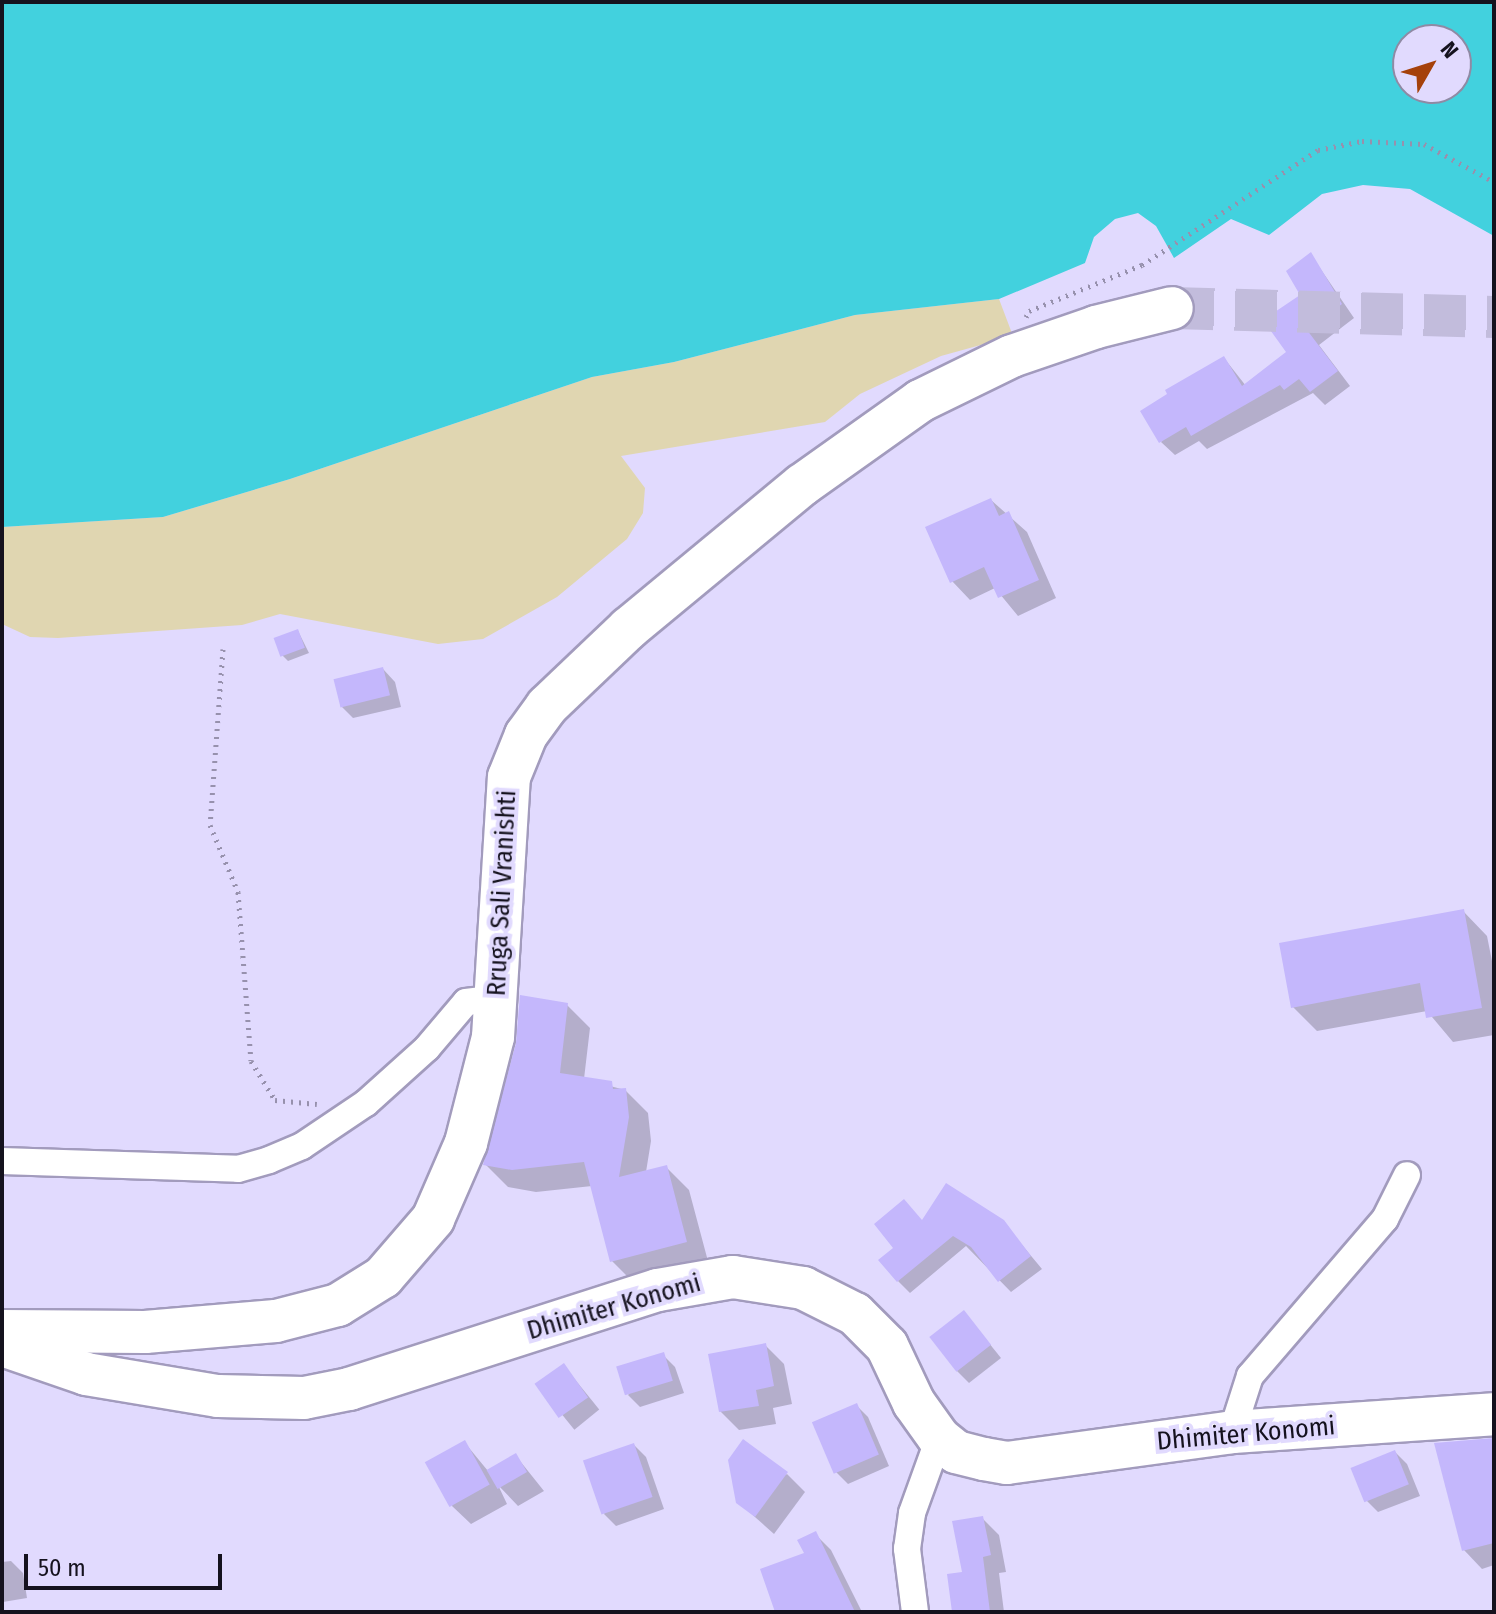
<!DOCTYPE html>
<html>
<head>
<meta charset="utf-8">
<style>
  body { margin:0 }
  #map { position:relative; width:1496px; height:1614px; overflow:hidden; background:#e1dafe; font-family:"Fira Sans Condensed",sans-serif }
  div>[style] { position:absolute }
  .sand>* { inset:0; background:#e0d6b1 }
  .water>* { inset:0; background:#42d1de }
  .shadow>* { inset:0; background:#0003; transform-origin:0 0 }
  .building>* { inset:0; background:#c4b7fc; transform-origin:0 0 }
  .primary-tunnel>* { height:42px; margin-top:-21px; transform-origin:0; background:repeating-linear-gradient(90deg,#c2bcdc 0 42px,transparent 0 63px) }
  .path>* { height:5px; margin-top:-2.5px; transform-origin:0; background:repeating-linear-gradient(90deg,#9791ad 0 2px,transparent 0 8px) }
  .roads { filter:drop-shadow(2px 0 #a29bbd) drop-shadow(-2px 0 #a29bbd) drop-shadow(0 2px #a29bbd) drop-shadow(0 -2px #a29bbd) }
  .street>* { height:26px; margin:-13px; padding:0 13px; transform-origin:13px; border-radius:13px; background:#fff }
  .primary>* { height:42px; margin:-21px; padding:0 21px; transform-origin:21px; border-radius:21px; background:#fff }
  span { translate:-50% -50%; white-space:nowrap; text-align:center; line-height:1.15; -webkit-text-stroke:8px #e1dafe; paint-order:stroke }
  .street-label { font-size:26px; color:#15121e }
  .frame { position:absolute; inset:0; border:4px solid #15121e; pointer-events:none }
  .north { position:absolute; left:1392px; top:24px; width:80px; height:80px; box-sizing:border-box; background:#e1dafe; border:2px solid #8f8aa4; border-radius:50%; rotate:51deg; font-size:22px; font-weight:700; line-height:32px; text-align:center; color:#15121e }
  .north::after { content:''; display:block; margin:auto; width:28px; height:36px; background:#a5410b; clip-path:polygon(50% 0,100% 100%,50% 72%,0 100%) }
  .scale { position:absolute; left:24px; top:1554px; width:198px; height:36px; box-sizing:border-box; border:4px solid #15121e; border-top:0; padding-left:10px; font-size:24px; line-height:28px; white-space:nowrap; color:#15121e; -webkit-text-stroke:6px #e1dafe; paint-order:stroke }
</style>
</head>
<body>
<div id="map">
  <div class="sand">
    <i style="clip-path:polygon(999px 299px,1013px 336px,941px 356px,860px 394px,825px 422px,621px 456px,645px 488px,643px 513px,627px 539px,557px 597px,483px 639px,438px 644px,280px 614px,242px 625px,58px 638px,30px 637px,2px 624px,2px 527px,163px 517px,290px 479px,592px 377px,674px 362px,855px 315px)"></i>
  </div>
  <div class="water">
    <i style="clip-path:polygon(evenodd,2px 2px,1494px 2px,1494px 236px,1410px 189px,1363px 185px,1322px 194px,1269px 235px,1231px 219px,1174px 258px,1156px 226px,1138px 213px,1115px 219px,1094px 237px,1085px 263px,999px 299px,855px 315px,674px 362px,592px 377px,290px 479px,163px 517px,2px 527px,2px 2px,1408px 40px,1456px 40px,1456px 88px,1408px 88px,1408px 40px)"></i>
  </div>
  <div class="shadow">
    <i style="clip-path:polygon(1311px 255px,1354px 318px,1319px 345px,1350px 386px,1325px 405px,1313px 393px,1207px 449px,1199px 441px,1175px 455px,1161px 442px,1224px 358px,1246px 386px,1288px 353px)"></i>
    <i style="clip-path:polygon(991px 500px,1027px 532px,1056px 598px,1018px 616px,995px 588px,970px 600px,952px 581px)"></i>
    <i style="clip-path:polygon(298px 631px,309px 653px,288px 661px,282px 655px)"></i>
    <i style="clip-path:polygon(383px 669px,395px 682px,401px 707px,353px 718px,341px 706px)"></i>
    <i style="clip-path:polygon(1463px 911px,1487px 936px,1494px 971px,1494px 1035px,1453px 1042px,1427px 1011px,1317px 1031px,1293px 1007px)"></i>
    <i style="clip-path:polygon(567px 1005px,590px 1028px,584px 1079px,625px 1090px,648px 1113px,651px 1141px,646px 1172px,666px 1167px,689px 1190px,709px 1265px,635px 1284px,612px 1261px,592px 1186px,536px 1192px,508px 1187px,485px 1164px)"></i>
    <i style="clip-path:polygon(923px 1222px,1003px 1222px,1042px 1269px,1011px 1292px,966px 1246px,910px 1293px,898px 1281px)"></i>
    <i style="clip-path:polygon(964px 1312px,1001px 1358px,969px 1383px,957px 1371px)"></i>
    <i style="clip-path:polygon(765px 1345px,784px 1364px,792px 1404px,773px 1408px,776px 1424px,739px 1430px,720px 1411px)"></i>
    <i style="clip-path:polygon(663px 1355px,675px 1367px,684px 1393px,640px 1407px,628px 1395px)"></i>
    <i style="left:564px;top:1366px;width:56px;height:32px;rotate:51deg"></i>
    <i style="clip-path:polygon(856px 1405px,868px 1417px,889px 1466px,848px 1484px,836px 1472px)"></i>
    <i style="clip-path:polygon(1494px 1440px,1494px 1565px,1482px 1569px,1464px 1550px)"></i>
    <i style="clip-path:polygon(465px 1443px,488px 1471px,516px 1456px,544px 1491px,518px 1506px,498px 1485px,507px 1504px,471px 1524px,452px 1506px)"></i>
    <i style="clip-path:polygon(634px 1445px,646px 1457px,664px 1509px,616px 1526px,604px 1514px)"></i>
    <i style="clip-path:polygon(1395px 1452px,1407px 1464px,1420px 1496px,1378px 1512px,1366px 1500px)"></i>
    <i style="clip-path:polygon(787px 1474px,805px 1492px,774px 1534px,738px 1502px)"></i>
    <i style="clip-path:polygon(982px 1518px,999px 1535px,1006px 1572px,999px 1573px,1004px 1612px,954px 1612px)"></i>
    <i style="clip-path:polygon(815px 1534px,831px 1550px,862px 1612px,777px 1612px)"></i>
    <i style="clip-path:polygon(11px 1561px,23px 1573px,27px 1598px,3px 1602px,2px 1611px,2px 1562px)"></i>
  </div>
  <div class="building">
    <i style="clip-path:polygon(1311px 252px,1342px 304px,1307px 330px,1338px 371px,1310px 392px,1299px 379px,1284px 390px,1280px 385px,1191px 436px,1186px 427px,1159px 443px,1140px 411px,1167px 394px,1165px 390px,1224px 356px,1242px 386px,1286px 352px,1263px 320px,1300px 295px,1286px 271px)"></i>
    <i style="clip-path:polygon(991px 498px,999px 516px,1009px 511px,1039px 580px,998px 598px,984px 567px,950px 583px,925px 527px)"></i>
    <i style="left:298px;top:629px;width:20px;height:26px;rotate:70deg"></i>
    <i style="left:383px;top:667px;width:29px;height:51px;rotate:76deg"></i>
    <i style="clip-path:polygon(1464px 909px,1482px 1008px,1426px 1018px,1420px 983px,1291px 1008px,1279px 943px)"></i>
    <i style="clip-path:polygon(520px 995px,568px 1003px,560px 1073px,612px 1081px,613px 1089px,626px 1088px,629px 1117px,619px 1177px,667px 1165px,687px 1242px,610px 1262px,584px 1162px,512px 1170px,483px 1165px,516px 1043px)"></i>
    <i style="clip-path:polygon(946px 1183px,1004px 1220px,1031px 1256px,998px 1282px,971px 1247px,953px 1236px,897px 1282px,878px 1260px,893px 1248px,874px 1224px,904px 1199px,922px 1220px)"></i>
    <i style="left:964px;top:1310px;width:44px;height:44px;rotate:52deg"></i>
    <i style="clip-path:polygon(766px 1343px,774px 1386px,756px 1390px,759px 1406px,719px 1412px,708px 1354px)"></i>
    <i style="left:664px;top:1352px;width:30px;height:50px;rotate:73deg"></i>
    <i style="left:564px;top:1363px;width:42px;height:36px;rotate:55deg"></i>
    <i style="left:857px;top:1403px;width:56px;height:49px;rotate:67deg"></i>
    <i style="clip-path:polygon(1494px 1438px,1494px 1543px,1462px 1551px,1434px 1443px)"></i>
    <i style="clip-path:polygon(743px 1439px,788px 1472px,755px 1517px,736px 1503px,728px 1460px)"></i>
    <i style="left:465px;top:1440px;width:51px;height:46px;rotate:61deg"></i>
    <i style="left:634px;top:1443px;width:57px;height:54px;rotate:71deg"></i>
    <i style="left:1395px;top:1450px;width:37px;height:48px;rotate:68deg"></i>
    <i style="left:516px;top:1453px;width:22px;height:34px;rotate:60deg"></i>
    <i style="clip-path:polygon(983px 1516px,991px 1555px,983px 1557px,990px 1612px,952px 1612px,947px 1574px,962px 1572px,952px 1521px)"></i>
    <i style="clip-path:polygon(816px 1531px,855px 1612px,775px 1612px,760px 1569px,804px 1553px,797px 1540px)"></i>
  </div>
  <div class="primary-tunnel">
    <i style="left:1172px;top:308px;width:322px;rotate:1.6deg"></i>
  </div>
  <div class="path">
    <i style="left:1026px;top:317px;width:7px;rotate:-63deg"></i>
    <i style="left:1029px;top:311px;width:122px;rotate:-22.2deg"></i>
    <i style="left:1142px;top:265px;width:210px;rotate:-33.2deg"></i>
    <i style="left:1318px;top:150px;width:45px;rotate:-11.6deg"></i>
    <i style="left:1362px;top:141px;width:62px;rotate:2.8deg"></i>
    <i style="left:1424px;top:144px;width:80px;rotate:28.5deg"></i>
    <i style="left:223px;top:649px;width:176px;rotate:94.2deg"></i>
    <i style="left:210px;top:825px;width:73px;rotate:67.3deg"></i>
    <i style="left:238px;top:892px;width:169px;rotate:85.6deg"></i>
    <i style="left:251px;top:1061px;width:46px;rotate:58.4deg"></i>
    <i style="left:275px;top:1100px;width:42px;rotate:5.4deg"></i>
  </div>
  <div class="roads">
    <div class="street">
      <i style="left:2px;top:1161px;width:236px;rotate:1.9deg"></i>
      <i style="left:238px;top:1169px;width:32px;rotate:-16deg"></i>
      <i style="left:269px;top:1160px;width:36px;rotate:-23deg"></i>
      <i style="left:302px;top:1146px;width:77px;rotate:-33.9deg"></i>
      <i style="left:366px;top:1103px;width:82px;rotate:-42deg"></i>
      <i style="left:427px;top:1048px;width:60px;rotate:-49.7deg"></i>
      <i style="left:466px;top:1002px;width:31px;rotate:-7deg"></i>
      <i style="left:1232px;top:1432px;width:59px;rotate:-72.2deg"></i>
      <i style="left:1250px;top:1376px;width:207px;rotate:-49.3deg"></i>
      <i style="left:1385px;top:1219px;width:49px;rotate:-63.4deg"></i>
      <i style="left:915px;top:1612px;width:64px;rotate:-97.2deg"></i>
      <i style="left:907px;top:1549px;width:36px;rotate:-82deg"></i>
      <i style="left:912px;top:1513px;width:80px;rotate:-70.2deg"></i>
    </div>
    <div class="primary">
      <i style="left:2px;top:1331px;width:143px;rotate:0.4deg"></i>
      <i style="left:145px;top:1332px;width:131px;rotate:-4.8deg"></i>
      <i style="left:276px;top:1321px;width:64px;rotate:-14.5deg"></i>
      <i style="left:338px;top:1305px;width:53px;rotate:-31.9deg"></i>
      <i style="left:383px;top:1277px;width:77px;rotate:-49.2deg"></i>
      <i style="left:433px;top:1219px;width:83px;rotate:-66.5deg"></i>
      <i style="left:466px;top:1143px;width:109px;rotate:-75.7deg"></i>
      <i style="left:493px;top:1037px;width:260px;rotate:-86.5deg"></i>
      <i style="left:509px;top:777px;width:45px;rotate:-68deg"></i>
      <i style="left:526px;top:735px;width:36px;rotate:-54deg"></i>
      <i style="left:547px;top:706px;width:113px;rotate:-43.6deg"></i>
      <i style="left:629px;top:628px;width:224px;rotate:-39.6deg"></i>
      <i style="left:802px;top:485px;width:145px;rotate:-35.4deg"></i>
      <i style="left:920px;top:401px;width:102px;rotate:-26.1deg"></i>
      <i style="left:1012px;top:356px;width:89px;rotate:-19deg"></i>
      <i style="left:1096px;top:327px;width:78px;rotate:-14deg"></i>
      <i style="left:2px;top:1345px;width:89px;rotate:19deg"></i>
      <i style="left:86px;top:1374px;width:134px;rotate:9.5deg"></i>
      <i style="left:218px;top:1396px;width:86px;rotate:1.3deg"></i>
      <i style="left:304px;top:1398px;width:46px;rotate:-11.3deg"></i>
      <i style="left:349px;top:1389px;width:324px;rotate:-17.8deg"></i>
      <i style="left:658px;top:1290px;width:76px;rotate:-9.8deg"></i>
      <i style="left:733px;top:1277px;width:71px;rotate:8.9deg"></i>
      <i style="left:803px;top:1288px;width:58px;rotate:26.6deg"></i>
      <i style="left:855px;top:1314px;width:45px;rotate:45deg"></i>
      <i style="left:887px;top:1346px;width:63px;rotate:64.7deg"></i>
      <i style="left:914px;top:1403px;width:43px;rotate:54.5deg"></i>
      <i style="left:939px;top:1438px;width:22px;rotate:39deg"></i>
      <i style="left:956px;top:1452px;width:29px;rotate:14deg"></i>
      <i style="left:984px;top:1459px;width:23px;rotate:10deg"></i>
      <i style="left:1007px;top:1463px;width:227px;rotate:-7.8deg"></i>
      <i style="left:1232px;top:1432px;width:263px;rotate:-3.9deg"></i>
    </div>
  </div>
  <div class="street-label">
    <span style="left:502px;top:893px;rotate:-87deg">Rruga Sali Vranishti</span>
    <span style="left:614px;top:1307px;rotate:-16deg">Dhimiter Konomi</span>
    <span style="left:1246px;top:1434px;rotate:-5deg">Dhimiter Konomi</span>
  </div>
  <div class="frame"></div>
  <div class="north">N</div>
  <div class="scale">50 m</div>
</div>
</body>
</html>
